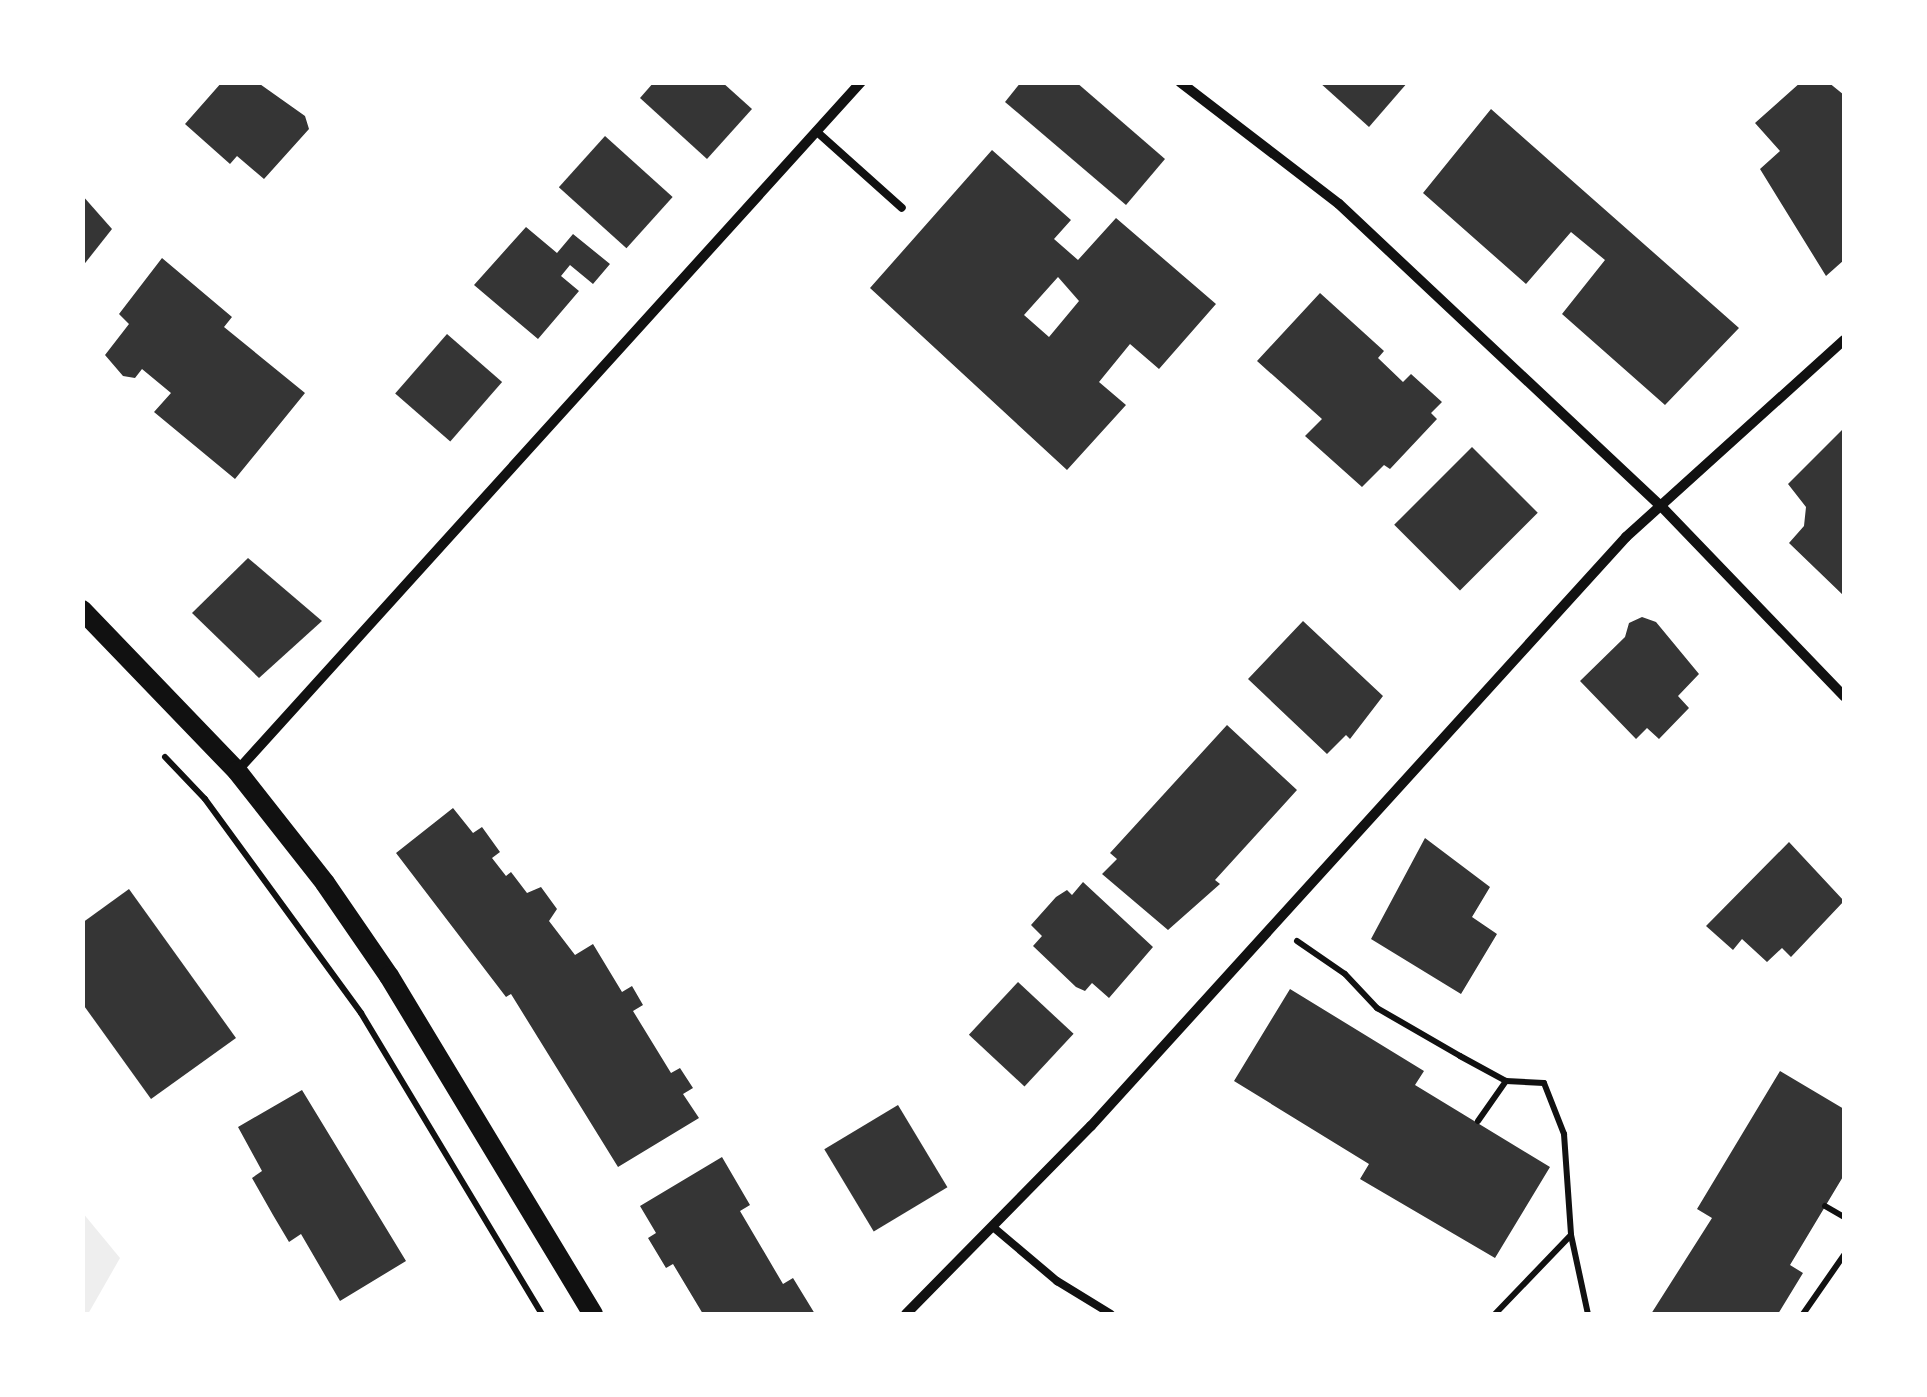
<!DOCTYPE html>
<html>
<head>
<meta charset="utf-8">
<style>
  body { margin:0 }
  #map { position:relative; width:1927px; height:1397px; overflow:hidden; background:#fff; font-family:Inter,sans-serif }
  div>[style] { position:absolute }
  .green>* { inset:0; background:#eee }
  .building>* { inset:0; background:#353535; transform-origin:0 0 }
  .path>* { height:6px; margin:-3px; padding:0 3px; transform-origin:3px; border-radius:3px; background:#111 }
  .service>* { height:8px; margin:-4px; padding:0 4px; transform-origin:4px; border-radius:4px; background:#111 }
  .minor>* { height:10px; margin:-5px; padding:0 5px; transform-origin:5px; border-radius:5px; background:#111 }
  .secondary>* { height:20px; margin:-10px; padding:0 10px; transform-origin:10px; border-radius:10px; background:#111 }
  span { translate:-50% -50%; white-space:nowrap; text-align:center; line-height:1.15; -webkit-text-stroke:8px #fff; paint-order:stroke }
  .frame { position:absolute; inset:0; border:85px solid #fff; pointer-events:none }
</style>
</head>
<body>
<div id="map">
  <div class="green">
    <i style="clip-path:polygon(82px 1212px,120px 1258px,88px 1314px,83px 1314px)"></i>
  </div>
  <div class="building">
    <i style="clip-path:polygon(222px 82px,257px 82px,305px 116px,309px 129px,264px 179px,237px 156px,230px 164px,185px 124px)"></i>
    <i style="clip-path:polygon(654px 82px,722px 82px,752px 109px,707px 159px,640px 98px)"></i>
    <i style="clip-path:polygon(1021px 82px,1076px 82px,1165px 159px,1126px 205px,1005px 102px)"></i>
    <i style="clip-path:polygon(1319px 82px,1408px 82px,1369px 127px)"></i>
    <i style="clip-path:polygon(1801px 82px,1828px 82px,1844px 95px,1844px 260px,1826px 276px,1760px 169px,1780px 151px,1755px 123px)"></i>
    <i style="clip-path:polygon(1491px 109px,1739px 328px,1665px 405px,1562px 314px,1605px 260px,1571px 232px,1526px 284px,1423px 193px)"></i>
    <i style="left:605px;top:136px;width:91px;height:69px;rotate:42deg"></i>
    <i style="clip-path:polygon(evenodd,992px 150px,1071px 220px,1054px 239px,1078px 260px,1116px 218px,1216px 304px,1159px 369px,1130px 344px,1099px 382px,1126px 405px,1067px 470px,870px 288px,992px 150px,1058px 277px,1079px 301px,1049px 337px,1024px 315px,1058px 277px)"></i>
    <i style="clip-path:polygon(82px 195px,112px 229px,82px 267px)"></i>
    <i style="clip-path:polygon(526px 227px,557px 253px,573px 234px,610px 264px,593px 284px,570px 265px,561px 276px,579px 291px,538px 339px,474px 285px)"></i>
    <i style="clip-path:polygon(162px 258px,232px 317px,224px 327px,305px 393px,235px 479px,154px 412px,171px 393px,142px 369px,135px 378px,123px 376px,105px 355px,129px 324px,119px 314px)"></i>
    <i style="clip-path:polygon(1320px 293px,1384px 351px,1378px 358px,1403px 382px,1411px 374px,1442px 402px,1431px 413px,1437px 419px,1390px 469px,1384px 465px,1362px 487px,1305px 436px,1322px 419px,1257px 361px)"></i>
    <i style="left:447px;top:334px;width:73px;height:79px;rotate:41deg"></i>
    <i style="clip-path:polygon(1844px 428px,1844px 596px,1789px 543px,1804px 526px,1806px 507px,1788px 484px)"></i>
    <i style="left:1472px;top:447px;width:93px;height:110px;rotate:45deg"></i>
    <i style="clip-path:polygon(248px 558px,322px 621px,259px 678px,192px 613px)"></i>
    <i style="clip-path:polygon(1642px 617px,1656px 622px,1699px 674px,1678px 696px,1689px 708px,1659px 739px,1647px 728px,1636px 739px,1580px 681px,1625px 637px,1629px 623px)"></i>
    <i style="clip-path:polygon(1303px 621px,1383px 696px,1350px 739px,1346px 735px,1327px 754px,1248px 679px)"></i>
    <i style="clip-path:polygon(1227px 725px,1297px 790px,1215px 880px,1220px 884px,1168px 930px,1102px 874px,1117px 859px,1110px 853px)"></i>
    <i style="clip-path:polygon(453px 808px,473px 833px,482px 827px,500px 852px,492px 858px,506px 876px,511px 872px,527px 893px,541px 887px,557px 909px,549px 921px,575px 955px,593px 944px,622px 992px,632px 986px,643px 1005px,633px 1011px,671px 1073px,680px 1068px,693px 1088px,683px 1094px,699px 1118px,618px 1167px,511px 994px,506px 997px,396px 853px)"></i>
    <i style="clip-path:polygon(1425px 838px,1490px 887px,1472px 917px,1497px 934px,1461px 994px,1371px 939px)"></i>
    <i style="clip-path:polygon(1789px 842px,1844px 901px,1791px 957px,1782px 948px,1767px 962px,1742px 939px,1733px 950px,1706px 926px)"></i>
    <i style="clip-path:polygon(1083px 882px,1153px 947px,1109px 998px,1092px 983px,1085px 991px,1076px 987px,1033px 946px,1042px 936px,1031px 925px,1056px 897px,1067px 890px,1072px 895px)"></i>
    <i style="clip-path:polygon(129px 889px,236px 1038px,151px 1099px,82px 1003px,82px 923px)"></i>
    <i style="left:1018px;top:982px;width:76px;height:72px;rotate:43deg"></i>
    <i style="clip-path:polygon(1290px 989px,1424px 1071px,1415px 1085px,1550px 1167px,1495px 1258px,1360px 1179px,1369px 1164px,1234px 1081px)"></i>
    <i style="clip-path:polygon(1780px 1071px,1844px 1109px,1844px 1175px,1790px 1265px,1803px 1273px,1778px 1314px,1651px 1314px,1712px 1218px,1697px 1209px)"></i>
    <i style="clip-path:polygon(302px 1090px,406px 1261px,340px 1301px,301px 1234px,289px 1242px,273px 1215px,252px 1178px,262px 1171px,238px 1127px)"></i>
    <i style="left:898px;top:1105px;width:96px;height:86px;rotate:59deg"></i>
    <i style="clip-path:polygon(722px 1157px,750px 1205px,740px 1211px,783px 1284px,793px 1278px,815px 1314px,703px 1314px,673px 1264px,666px 1268px,648px 1238px,656px 1233px,640px 1206px)"></i>
  </div>
  <div class="path">
    <i style="left:165px;top:757px;width:58px;rotate:46.4deg"></i>
    <i style="left:205px;top:799px;width:265px;rotate:53.9deg"></i>
    <i style="left:361px;top:1013px;width:351px;rotate:59deg"></i>
    <i style="left:1297px;top:941px;width:58px;rotate:34.5deg"></i>
    <i style="left:1345px;top:974px;width:47px;rotate:46.7deg"></i>
    <i style="left:1377px;top:1008px;width:96px;rotate:30deg"></i>
    <i style="left:1460px;top:1056px;width:52px;rotate:28.5deg"></i>
    <i style="left:1506px;top:1081px;width:38px;rotate:3deg"></i>
    <i style="left:1544px;top:1083px;width:55px;rotate:68.6deg"></i>
    <i style="left:1564px;top:1134px;width:101px;rotate:86deg"></i>
    <i style="left:1571px;top:1235px;width:81px;rotate:77.9deg"></i>
    <i style="left:1478px;top:1121px;width:49px;rotate:-55deg"></i>
    <i style="left:1825px;top:1206px;width:22px;rotate:30deg"></i>
    <i style="left:1495px;top:1314px;width:108px;rotate:-46.1deg"></i>
    <i style="left:1803px;top:1314px;width:72px;rotate:-55.2deg"></i>
  </div>
  <div class="service">
    <i style="left:816px;top:131px;width:115px;rotate:41.8deg"></i>
    <i style="left:993px;top:1227px;width:84px;rotate:40.2deg"></i>
    <i style="left:1057px;top:1281px;width:63px;rotate:31.4deg"></i>
  </div>
  <div class="minor">
    <i style="left:1180px;top:82px;width:200px;rotate:37.5deg"></i>
    <i style="left:1339px;top:204px;width:439px;rotate:43.2deg"></i>
    <i style="left:1659px;top:504px;width:267px;rotate:46.1deg"></i>
    <i style="left:237px;top:771px;width:930px;rotate:-47.83deg"></i>
    <i style="left:906px;top:1314px;width:264px;rotate:-45.5deg"></i>
    <i style="left:1091px;top:1126px;width:796px;rotate:-47.75deg"></i>
    <i style="left:1626px;top:537px;width:294px;rotate:-42.1deg"></i>
  </div>
  <div class="secondary">
    <i style="left:82px;top:610px;width:223px;rotate:46.1deg"></i>
    <i style="left:237px;top:771px;width:142px;rotate:51.8deg"></i>
    <i style="left:325px;top:883px;width:113px;rotate:55.5deg"></i>
    <i style="left:389px;top:976px;width:395px;rotate:58.9deg"></i>
  </div>
  <div class="frame"></div>
</div>
</body>
</html>
